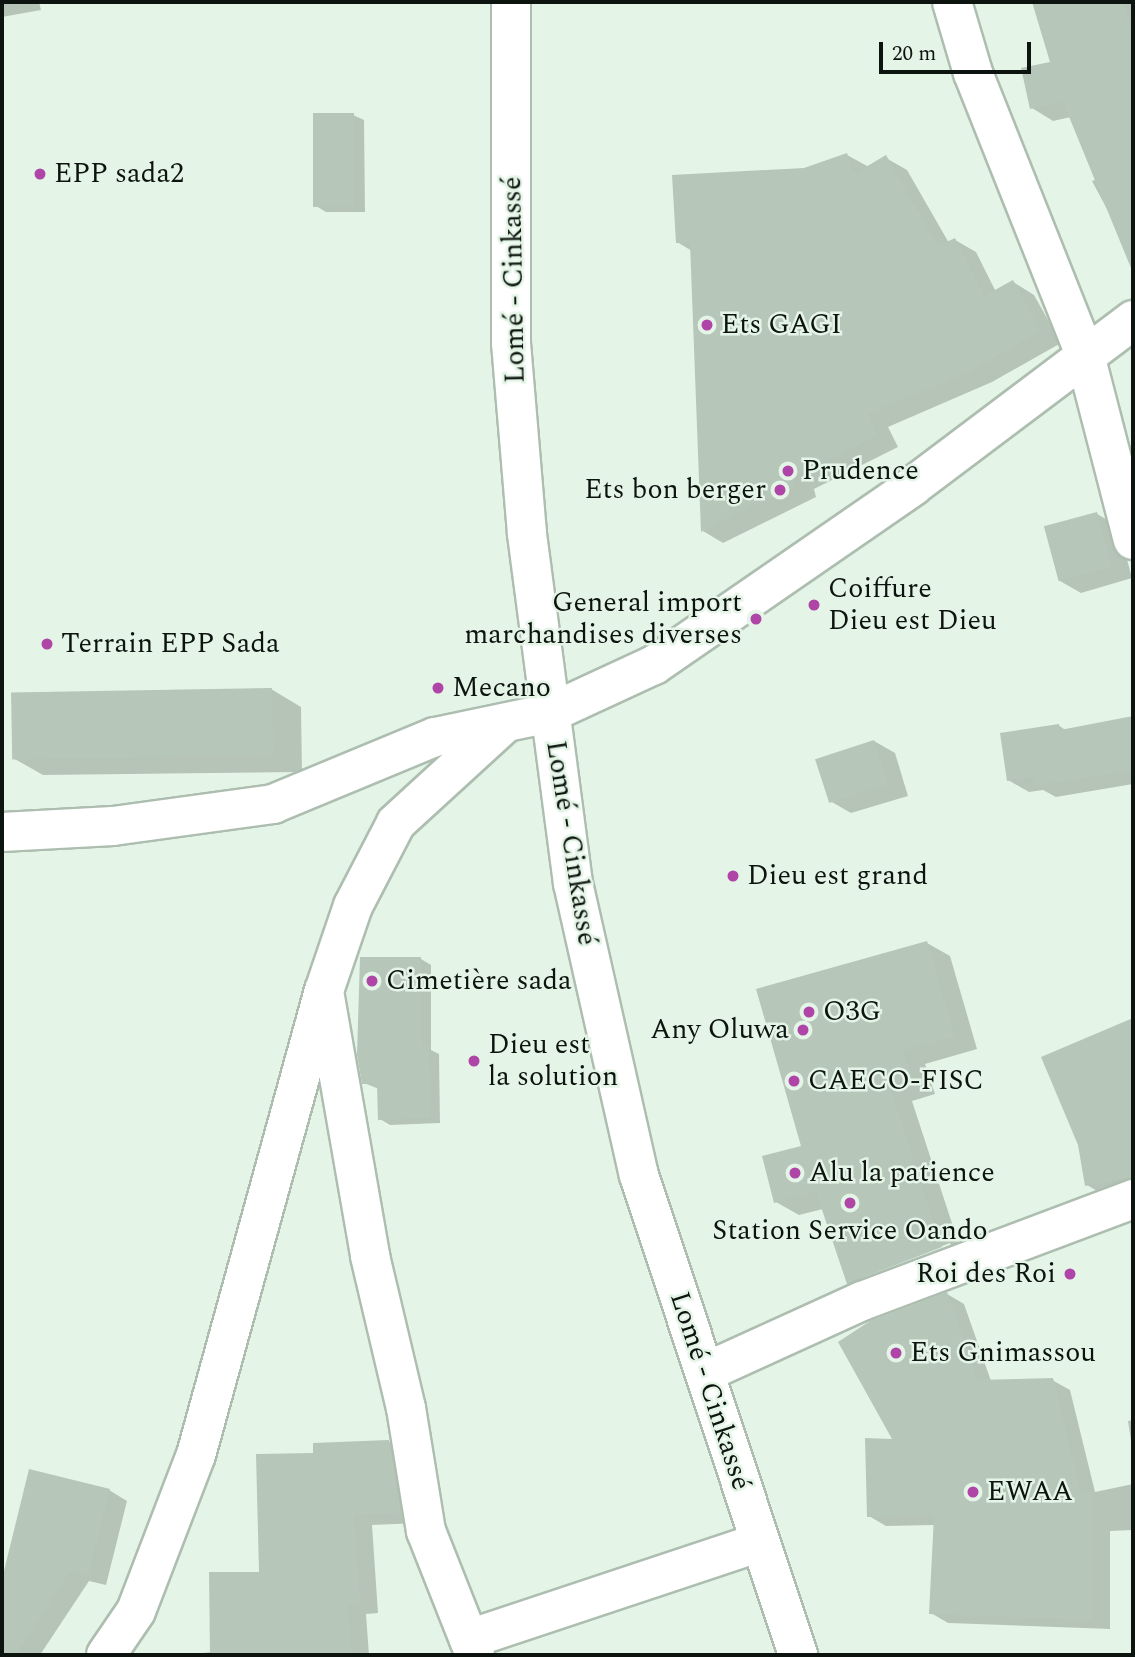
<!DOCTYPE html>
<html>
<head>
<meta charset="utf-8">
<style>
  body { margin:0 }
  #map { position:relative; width:1135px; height:1657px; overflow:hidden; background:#e4f5e7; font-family:Spectral,serif }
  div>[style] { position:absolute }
  .shadow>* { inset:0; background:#0003 }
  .building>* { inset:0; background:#b6c6b9; transform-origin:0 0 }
  .roads { filter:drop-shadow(2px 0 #adbeb0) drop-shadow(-2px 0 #adbeb0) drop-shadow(0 2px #adbeb0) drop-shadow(0 -2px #adbeb0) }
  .minor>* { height:38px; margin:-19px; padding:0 19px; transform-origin:19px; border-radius:19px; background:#fff }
  .highway>* { height:38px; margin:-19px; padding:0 19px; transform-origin:19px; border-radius:19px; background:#fff }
  .dots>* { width:19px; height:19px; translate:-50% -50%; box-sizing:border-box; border:4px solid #e4f5e7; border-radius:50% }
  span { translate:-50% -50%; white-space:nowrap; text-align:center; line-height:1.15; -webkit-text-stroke:5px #e4f5e7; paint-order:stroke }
  .poi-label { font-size:28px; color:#0d130e }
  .left { translate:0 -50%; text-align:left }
  .right { translate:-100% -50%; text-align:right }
  .street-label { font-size:28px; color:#0d130e }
  .frame { position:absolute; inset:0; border:4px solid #0d130e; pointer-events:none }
  .scale { position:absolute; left:879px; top:42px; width:152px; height:32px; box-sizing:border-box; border:4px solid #0d130e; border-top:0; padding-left:9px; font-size:21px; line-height:24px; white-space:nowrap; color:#0d130e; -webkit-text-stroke:5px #e4f5e7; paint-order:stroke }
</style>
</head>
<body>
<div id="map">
  <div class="shadow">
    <i style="clip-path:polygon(2px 2px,39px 2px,41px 10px,2px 17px)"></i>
    <i style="clip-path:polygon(1034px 2px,1133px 2px,1133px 245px,1123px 239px,1092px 181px,1095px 180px,1071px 117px,1053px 121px,1032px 108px,1052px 63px)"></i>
    <i style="clip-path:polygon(353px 115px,364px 120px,365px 212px,326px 212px,316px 206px)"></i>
    <i style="clip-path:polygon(847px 155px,869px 167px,886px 158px,907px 170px,949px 243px,955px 240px,976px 252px,996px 292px,1013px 282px,1034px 295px,1061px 343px,992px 382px,888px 427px,898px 447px,814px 489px,816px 497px,723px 543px,703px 531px,692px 251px,677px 242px,804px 169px)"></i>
    <i style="clip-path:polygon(1097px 514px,1118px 526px,1132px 578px,1081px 593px,1060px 581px)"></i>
    <i style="clip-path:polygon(271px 689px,301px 707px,302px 772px,43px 775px,13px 758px)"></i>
    <i style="clip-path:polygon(1133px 718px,1133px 784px,1056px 797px,1043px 790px,1029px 792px,1008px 780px,1058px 725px,1067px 731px)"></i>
    <i style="clip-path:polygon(874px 741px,895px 753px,908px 796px,851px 813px,830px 801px)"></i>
    <i style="clip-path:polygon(evenodd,927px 943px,950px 956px,977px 1049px,925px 1064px,935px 1094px,912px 1101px,964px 1260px,871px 1296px,848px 1283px,823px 1209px,799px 1215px,776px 1202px,803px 1147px,927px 943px,950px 1243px,951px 1246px,862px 1280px,862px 1276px,950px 1243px)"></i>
    <i style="clip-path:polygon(361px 958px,421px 959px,431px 965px,431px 1050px,439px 1054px,440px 1123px,390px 1125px,380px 1119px,379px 1089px,364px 1083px)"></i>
    <i style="clip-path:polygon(1133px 1020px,1133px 1197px,1114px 1201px,1087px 1185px,1080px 1144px,1043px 1058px)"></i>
    <i style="clip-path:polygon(947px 1294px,964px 1304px,991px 1381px,1052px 1380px,1070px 1390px,1095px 1492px,1133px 1484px,1133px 1530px,1110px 1531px,1110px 1629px,948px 1623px,931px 1613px,935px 1525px,886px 1526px,869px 1516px)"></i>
    <i style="clip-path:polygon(1133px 1420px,1133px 1454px,1128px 1421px)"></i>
    <i style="clip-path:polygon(389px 1442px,407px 1452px,419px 1523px,372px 1525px,378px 1613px,366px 1614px,369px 1655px,184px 1655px,212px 1652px,260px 1573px,315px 1454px)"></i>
    <i style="clip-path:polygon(109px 1490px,127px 1501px,106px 1585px,89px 1581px,40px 1655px,2px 1655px,2px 1582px)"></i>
  </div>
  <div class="building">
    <i style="clip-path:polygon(1032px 2px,1124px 2px,1133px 33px,1133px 273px,1063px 102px,1030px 109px,1021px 68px,1050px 62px)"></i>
    <i style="left:313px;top:113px;width:41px;height:94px"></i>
    <i style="clip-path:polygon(847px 153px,854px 174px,886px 155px,938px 246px,955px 238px,984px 296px,1013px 280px,1041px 331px,970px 371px,868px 414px,878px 435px,793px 477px,795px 485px,701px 532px,690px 243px,676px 243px,672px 175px,804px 168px)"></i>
    <i style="left:1097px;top:512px;width:57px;height:55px;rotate:75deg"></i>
    <i style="left:272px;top:688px;width:67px;height:261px;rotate:89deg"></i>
    <i style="clip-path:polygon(1133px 716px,1133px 770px,1034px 786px,1032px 777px,1007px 781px,1000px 733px,1059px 724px,1060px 730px)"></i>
    <i style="left:874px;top:740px;width:46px;height:62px;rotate:72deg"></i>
    <i style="clip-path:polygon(927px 941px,955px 1036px,903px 1051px,913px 1081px,890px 1088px,942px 1247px,847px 1284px,816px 1192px,774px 1203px,762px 1156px,801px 1146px,756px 989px)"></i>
    <i style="clip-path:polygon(360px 957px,421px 957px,421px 1047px,429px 1046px,431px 1118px,378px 1120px,377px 1084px,362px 1084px,357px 1055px)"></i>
    <i style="clip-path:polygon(1133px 1018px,1133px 1177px,1085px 1186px,1078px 1145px,1041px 1057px)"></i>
    <i style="clip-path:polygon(947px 1292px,978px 1380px,1053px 1378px,1081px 1493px,1092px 1491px,1093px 1620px,929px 1614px,934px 1516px,867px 1517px,865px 1438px,892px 1439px,838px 1342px,870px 1321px)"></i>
    <i style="clip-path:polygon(389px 1440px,401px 1513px,354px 1515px,360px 1604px,348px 1604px,352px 1653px,210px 1655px,209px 1572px,259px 1572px,256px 1454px,313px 1453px,313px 1443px)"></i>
    <i style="clip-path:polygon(29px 1469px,110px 1489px,88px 1576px,70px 1571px,15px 1655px,2px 1655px,2px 1579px)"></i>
  </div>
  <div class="roads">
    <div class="minor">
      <i style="left:952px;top:2px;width:74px;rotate:73.5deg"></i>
      <i style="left:973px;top:73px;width:303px;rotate:68.3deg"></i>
      <i style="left:1085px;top:355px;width:191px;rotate:75.5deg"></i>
      <i style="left:2px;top:832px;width:111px;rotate:-3.1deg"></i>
      <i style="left:113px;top:826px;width:162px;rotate:-7.8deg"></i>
      <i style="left:273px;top:804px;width:175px;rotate:-22.5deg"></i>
      <i style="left:435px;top:737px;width:117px;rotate:-11.8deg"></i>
      <i style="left:550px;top:713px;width:115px;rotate:-24.8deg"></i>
      <i style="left:654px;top:665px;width:315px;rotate:-34.6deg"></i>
      <i style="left:913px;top:486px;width:276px;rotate:-37deg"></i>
      <i style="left:325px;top:997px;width:263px;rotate:80.1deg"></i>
      <i style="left:370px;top:1256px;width:156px;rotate:76.7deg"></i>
      <i style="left:406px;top:1408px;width:125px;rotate:80.8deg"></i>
      <i style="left:426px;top:1531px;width:133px;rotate:68.4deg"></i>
      <i style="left:706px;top:1372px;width:171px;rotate:-24.5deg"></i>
      <i style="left:862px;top:1301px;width:290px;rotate:-20.6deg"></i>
      <i style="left:469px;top:1639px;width:305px;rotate:-18.4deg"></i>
      <i style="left:106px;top:1655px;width:53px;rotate:-55.7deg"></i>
      <i style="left:136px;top:1611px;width:167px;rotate:-69deg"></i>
      <i style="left:196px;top:1455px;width:481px;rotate:-74.6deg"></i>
      <i style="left:324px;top:991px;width:90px;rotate:-71.2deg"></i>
      <i style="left:353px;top:906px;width:93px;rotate:-62.6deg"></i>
      <i style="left:396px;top:823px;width:148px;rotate:-42.5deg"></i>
    </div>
    <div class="highway">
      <i style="left:511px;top:2px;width:341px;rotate:90deg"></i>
      <i style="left:511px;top:343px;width:192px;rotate:85.2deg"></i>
      <i style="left:527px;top:534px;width:352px;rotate:82.5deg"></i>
      <i style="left:573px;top:883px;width:299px;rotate:77.3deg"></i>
      <i style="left:639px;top:1175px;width:506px;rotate:71.67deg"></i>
    </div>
  </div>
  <div class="dots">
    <i style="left:40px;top:174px;background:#af45a7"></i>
    <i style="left:707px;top:325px;background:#af45a7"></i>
    <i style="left:788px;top:471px;background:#af45a7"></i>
    <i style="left:780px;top:490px;background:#af45a7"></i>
    <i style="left:814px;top:605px;background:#af45a7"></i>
    <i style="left:756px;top:619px;background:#af45a7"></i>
    <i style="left:47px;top:644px;background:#af45a7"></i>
    <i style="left:438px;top:688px;background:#af45a7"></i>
    <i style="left:733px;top:876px;background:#af45a7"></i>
    <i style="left:372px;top:981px;background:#af45a7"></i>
    <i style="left:809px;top:1012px;background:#af45a7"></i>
    <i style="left:803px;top:1030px;background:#af45a7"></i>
    <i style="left:474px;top:1061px;background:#af45a7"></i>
    <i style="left:794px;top:1081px;background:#af45a7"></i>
    <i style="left:795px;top:1173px;background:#af45a7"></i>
    <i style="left:850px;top:1203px;background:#af45a7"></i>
    <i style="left:1070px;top:1274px;background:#af45a7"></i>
    <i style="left:896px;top:1353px;background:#af45a7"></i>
    <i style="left:973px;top:1492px;background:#af45a7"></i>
  </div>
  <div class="poi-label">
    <span class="left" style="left:54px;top:174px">EPP sada2</span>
    <span class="left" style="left:721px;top:325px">Ets GAGI</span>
    <span class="left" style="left:802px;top:471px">Prudence</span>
    <span class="right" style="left:766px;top:490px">Ets bon berger</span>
    <span class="left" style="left:828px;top:605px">Coiffure<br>Dieu est Dieu</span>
    <span class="right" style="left:742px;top:619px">General import<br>marchandises diverses</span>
    <span class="left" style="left:61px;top:644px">Terrain EPP Sada</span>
    <span class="left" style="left:452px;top:688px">Mecano</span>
    <span class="left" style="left:747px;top:876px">Dieu est grand</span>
    <span class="left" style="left:386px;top:981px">Cimetière sada</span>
    <span class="left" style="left:823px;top:1012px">O3G</span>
    <span class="right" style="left:789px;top:1030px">Any Oluwa</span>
    <span class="left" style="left:488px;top:1061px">Dieu est<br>la solution</span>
    <span class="left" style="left:808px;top:1081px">CAECO-FISC</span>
    <span class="left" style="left:809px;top:1173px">Alu la patience</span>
    <span style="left:850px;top:1231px">Station Service Oando</span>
    <span class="right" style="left:1056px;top:1274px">Roi des Roi</span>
    <span class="left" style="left:910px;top:1353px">Ets Gnimassou</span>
    <span class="left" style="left:987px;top:1492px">EWAA</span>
  </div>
  <div class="street-label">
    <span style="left:514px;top:280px;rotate:-91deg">Lomé - Cinkassé</span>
    <span style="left:571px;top:843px;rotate:81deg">Lomé - Cinkassé</span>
    <span style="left:710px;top:1391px;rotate:72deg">Lomé - Cinkassé</span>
  </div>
  <div class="frame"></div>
  <div class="scale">20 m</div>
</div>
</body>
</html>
